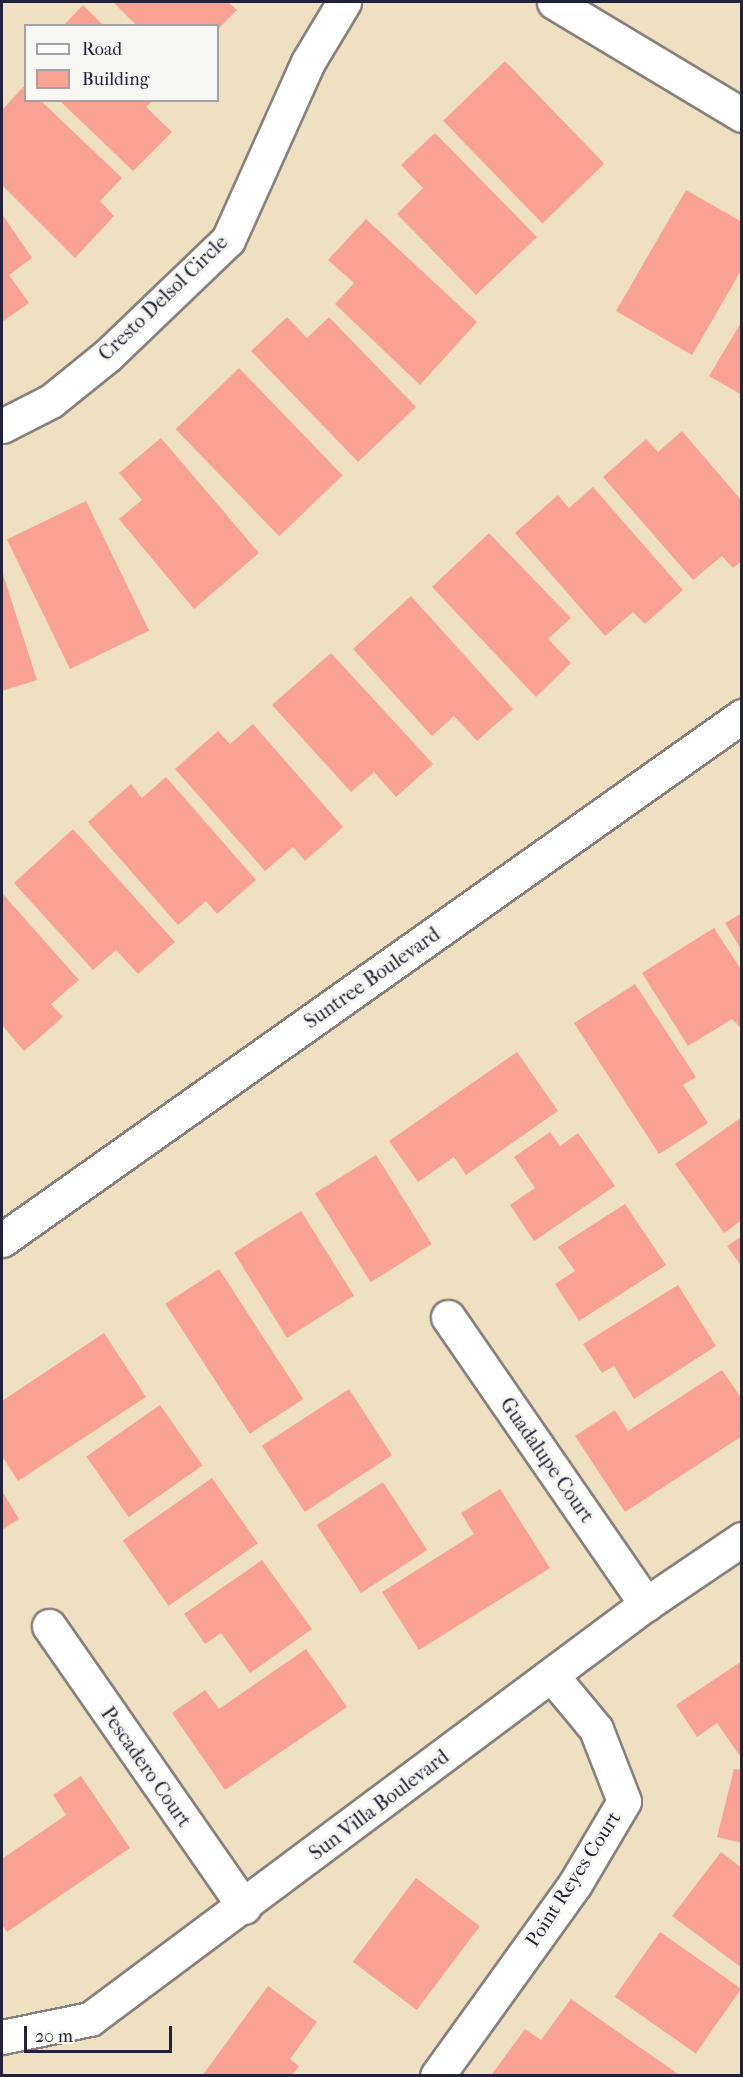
<!DOCTYPE html>
<html>
<head>
<meta charset="utf-8">
<style>
  body { margin:0 }
  #map { position:relative; width:743px; height:2077px; overflow:hidden; background:#eee0c1; font-family:"IM FELL French Canon",serif }
  div>[style] { position:absolute }
  .building>* { inset:0; background:#f9a294; transform-origin:0 0 }
  .roads { filter:drop-shadow(2px 0 #88817e) drop-shadow(-2px 0 #88817e) drop-shadow(0 2px #88817e) drop-shadow(0 -2px #88817e) }
  .minor>* { height:33px; margin:-16.5px; padding:0 16.5px; transform-origin:16.5px; border-radius:16.5px; background:#fff }
  span { translate:-50% -50%; white-space:nowrap; text-align:center; line-height:1.15; -webkit-text-stroke:6px #f6f6f2; paint-order:stroke }
  .street-label { font-size:20px; color:#22223b }
  .frame { position:absolute; inset:0; border:3px solid #22223b; pointer-events:none }
  .legend { position:absolute; left:24px; top:24px; width:195px; height:78px; box-sizing:border-box; background:#f6f6f2; border:2px solid #a1a1a9; margin:0; padding:8px 10px; list-style:none; font-size:18px; color:#22223b }
  .legend li { display:flex; align-items:center; gap:12px; height:30px }
  .legend b { width:30px; border:2px solid #a1a1a9 }
  .scale { position:absolute; left:24px; top:2026px; width:148px; height:27px; box-sizing:border-box; border:3px solid #22223b; border-top:0; padding-left:8px; font-size:18px; line-height:21px; white-space:nowrap; color:#22223b; -webkit-text-stroke:4px #f6f6f2; paint-order:stroke }
</style>
</head>
<body>
<div id="map">
  <div class="building">
    <i style="clip-path:polygon(113px 2px,228px 2px,237px 10px,218px 29px,218px 26px,137px 26px)"></i>
    <i style="clip-path:polygon(83px 5px,104px 26px,63px 26px)"></i>
    <i style="left:505px;top:61px;width:143px;height:86px;rotate:46deg"></i>
    <i style="clip-path:polygon(26px 84px,26px 100px,40px 100px,122px 178px,100px 201px,114px 216px,75px 258px,2px 185px,2px 110px)"></i>
    <i style="clip-path:polygon(59px 100px,153px 100px,146px 107px,172px 132px,133px 171px)"></i>
    <i style="clip-path:polygon(435px 133px,537px 237px,476px 295px,397px 214px,423px 188px,401px 165px)"></i>
    <i style="clip-path:polygon(686px 190px,742px 222px,742px 269px,692px 355px,616px 311px)"></i>
    <i style="clip-path:polygon(2px 214px,32px 258px,9px 275px,29px 303px,2px 322px)"></i>
    <i style="clip-path:polygon(366px 219px,477px 322px,420px 385px,335px 304px,354px 283px,328px 260px)"></i>
    <i style="clip-path:polygon(287px 317px,307px 338px,329px 317px,416px 407px,358px 462px,251px 351px)"></i>
    <i style="clip-path:polygon(742px 321px,742px 395px,709px 376px)"></i>
    <i style="left:239px;top:368px;width:149px;height:88px;rotate:46deg"></i>
    <i style="clip-path:polygon(682px 431px,742px 501px,742px 561px,733px 568px,722px 556px,693px 580px,603px 477px,646px 439px,658px 452px)"></i>
    <i style="clip-path:polygon(161px 438px,259px 553px,194px 609px,119px 519px,142px 500px,119px 473px)"></i>
    <i style="clip-path:polygon(593px 487px,683px 590px,645px 624px,633px 612px,605px 636px,515px 533px,558px 495px,569px 508px)"></i>
    <i style="left:86px;top:501px;width:144px;height:88px;rotate:64deg"></i>
    <i style="clip-path:polygon(489px 533px,571px 618px,548px 639px,571px 663px,536px 697px,432px 587px)"></i>
    <i style="clip-path:polygon(2px 571px,37px 680px,2px 691px)"></i>
    <i style="clip-path:polygon(411px 596px,513px 709px,477px 741px,454px 716px,432px 736px,353px 649px)"></i>
    <i style="clip-path:polygon(331px 653px,433px 764px,396px 797px,374px 772px,351px 792px,272px 705px)"></i>
    <i style="clip-path:polygon(253px 724px,343px 827px,305px 861px,293px 847px,265px 871px,175px 769px,218px 731px,230px 744px)"></i>
    <i style="clip-path:polygon(166px 777px,256px 880px,217px 914px,206px 901px,178px 925px,88px 822px,131px 784px,142px 798px)"></i>
    <i style="clip-path:polygon(73px 829px,175px 942px,138px 974px,116px 950px,93px 970px,14px 883px)"></i>
    <i style="clip-path:polygon(2px 893px,79px 980px,51px 1004px,63px 1017px,24px 1051px,2px 1025px)"></i>
    <i style="clip-path:polygon(742px 913px,742px 951px,725px 923px)"></i>
    <i style="clip-path:polygon(714px 928px,742px 971px,742px 1029px,732px 1019px,688px 1046px,642px 973px)"></i>
    <i style="clip-path:polygon(635px 984px,696px 1077px,683px 1085px,708px 1123px,659px 1154px,574px 1023px)"></i>
    <i style="clip-path:polygon(517px 1052px,558px 1111px,466px 1175px,454px 1157px,418px 1182px,389px 1141px)"></i>
    <i style="clip-path:polygon(742px 1117px,742px 1220px,724px 1233px,675px 1164px)"></i>
    <i style="clip-path:polygon(550px 1132px,560px 1146px,578px 1133px,615px 1186px,534px 1241px,510px 1205px,535px 1188px,514px 1157px)"></i>
    <i style="left:376px;top:1155px;width:105px;height:72px;rotate:58deg"></i>
    <i style="clip-path:polygon(625px 1204px,666px 1265px,579px 1321px,555px 1284px,575px 1271px,558px 1247px)"></i>
    <i style="left:301px;top:1211px;width:100px;height:79px;rotate:58deg"></i>
    <i style="clip-path:polygon(742px 1236px,742px 1267px,727px 1246px)"></i>
    <i style="left:219px;top:1269px;width:155px;height:64px;rotate:57deg"></i>
    <i style="clip-path:polygon(678px 1285px,716px 1346px,634px 1399px,614px 1366px,602px 1373px,583px 1344px)"></i>
    <i style="clip-path:polygon(104px 1333px,146px 1397px,18px 1481px,2px 1456px,2px 1401px)"></i>
    <i style="clip-path:polygon(722px 1370px,742px 1399px,742px 1436px,625px 1512px,575px 1436px,615px 1410px,628px 1431px)"></i>
    <i style="left:349px;top:1389px;width:79px;height:104px;rotate:57deg"></i>
    <i style="left:160px;top:1405px;width:74px;height:90px;rotate:55deg"></i>
    <i style="left:212px;top:1478px;width:80px;height:109px;rotate:55deg"></i>
    <i style="left:383px;top:1482px;width:81px;height:79px;rotate:57deg"></i>
    <i style="clip-path:polygon(500px 1489px,550px 1568px,419px 1650px,382px 1592px,474px 1534px,461px 1513px)"></i>
    <i style="clip-path:polygon(2px 1491px,19px 1519px,2px 1530px)"></i>
    <i style="clip-path:polygon(262px 1560px,312px 1629px,250px 1673px,221px 1633px,205px 1644px,184px 1614px)"></i>
    <i style="clip-path:polygon(306px 1649px,347px 1707px,225px 1790px,172px 1713px,205px 1690px,219px 1709px)"></i>
    <i style="clip-path:polygon(742px 1661px,742px 1759px,717px 1723px,697px 1737px,676px 1705px)"></i>
    <i style="clip-path:polygon(734px 1769px,742px 1770px,742px 1843px,717px 1837px)"></i>
    <i style="clip-path:polygon(81px 1776px,130px 1848px,7px 1932px,2px 1925px,2px 1859px,66px 1815px,53px 1795px)"></i>
    <i style="clip-path:polygon(721px 1852px,742px 1868px,742px 1968px,672px 1916px)"></i>
    <i style="left:416px;top:1878px;width:80px;height:105px;rotate:37deg"></i>
    <i style="left:660px;top:1932px;width:99px;height:79px;rotate:35deg"></i>
    <i style="clip-path:polygon(268px 1986px,317px 2022px,290px 2059px,299px 2066px,292px 2076px,202px 2076px)"></i>
    <i style="clip-path:polygon(571px 1999px,678px 2074px,492px 2074px,525px 2029px,541px 2040px)"></i>
  </div>
  <div class="roads">
    <div class="minor">
      <i style="left:554px;top:2px;width:219px;rotate:31deg"></i>
      <i style="left:2px;top:426px;width:55px;rotate:-27deg"></i>
      <i style="left:51px;top:401px;width:73px;rotate:-38.9deg"></i>
      <i style="left:108px;top:355px;width:166px;rotate:-43.8deg"></i>
      <i style="left:228px;top:240px;width:195px;rotate:-65.8deg"></i>
      <i style="left:308px;top:62px;width:70px;rotate:-59deg"></i>
      <i style="left:2px;top:1240px;width:907px;rotate:-35.3deg"></i>
      <i style="left:448px;top:1317px;width:349px;rotate:55.4deg"></i>
      <i style="left:49px;top:1626px;width:342px;rotate:55.2deg"></i>
      <i style="left:2px;top:2037px;width:90px;rotate:-11.6deg"></i>
      <i style="left:90px;top:2019px;width:694px;rotate:-36.74deg"></i>
      <i style="left:646px;top:1604px;width:116px;rotate:-34.1deg"></i>
      <i style="left:437px;top:2076px;width:236px;rotate:-54.3deg"></i>
      <i style="left:575px;top:1884px;width:96px;rotate:-59.4deg"></i>
      <i style="left:624px;top:1801px;width:77px;rotate:-111.3deg"></i>
      <i style="left:596px;top:1729px;width:69px;rotate:-129.7deg"></i>
    </div>
  </div>
  <div class="street-label">
    <span style="left:163px;top:298px;rotate:-44deg">Cresto Delsol Circle</span>
    <span style="left:372px;top:978px;rotate:-35deg">Suntree Boulevard</span>
    <span style="left:547px;top:1460px;rotate:55deg">Guadalupe Court</span>
    <span style="left:146px;top:1767px;rotate:55deg">Pescadero Court</span>
    <span style="left:379px;top:1805px;rotate:-37deg">Sun Villa Boulevard</span>
    <span style="left:573px;top:1879px;rotate:-57deg">Point Reyes Court</span>
  </div>
  <div class="frame"></div>
  <ul class="legend">
  <li><b style="height:8px;background:#fff"></b>Road</li>
  <li><b style="height:16px;background:#f9a294"></b>Building</li>
  </ul>
  <div class="scale">20 m</div>
</div>
</body>
</html>
